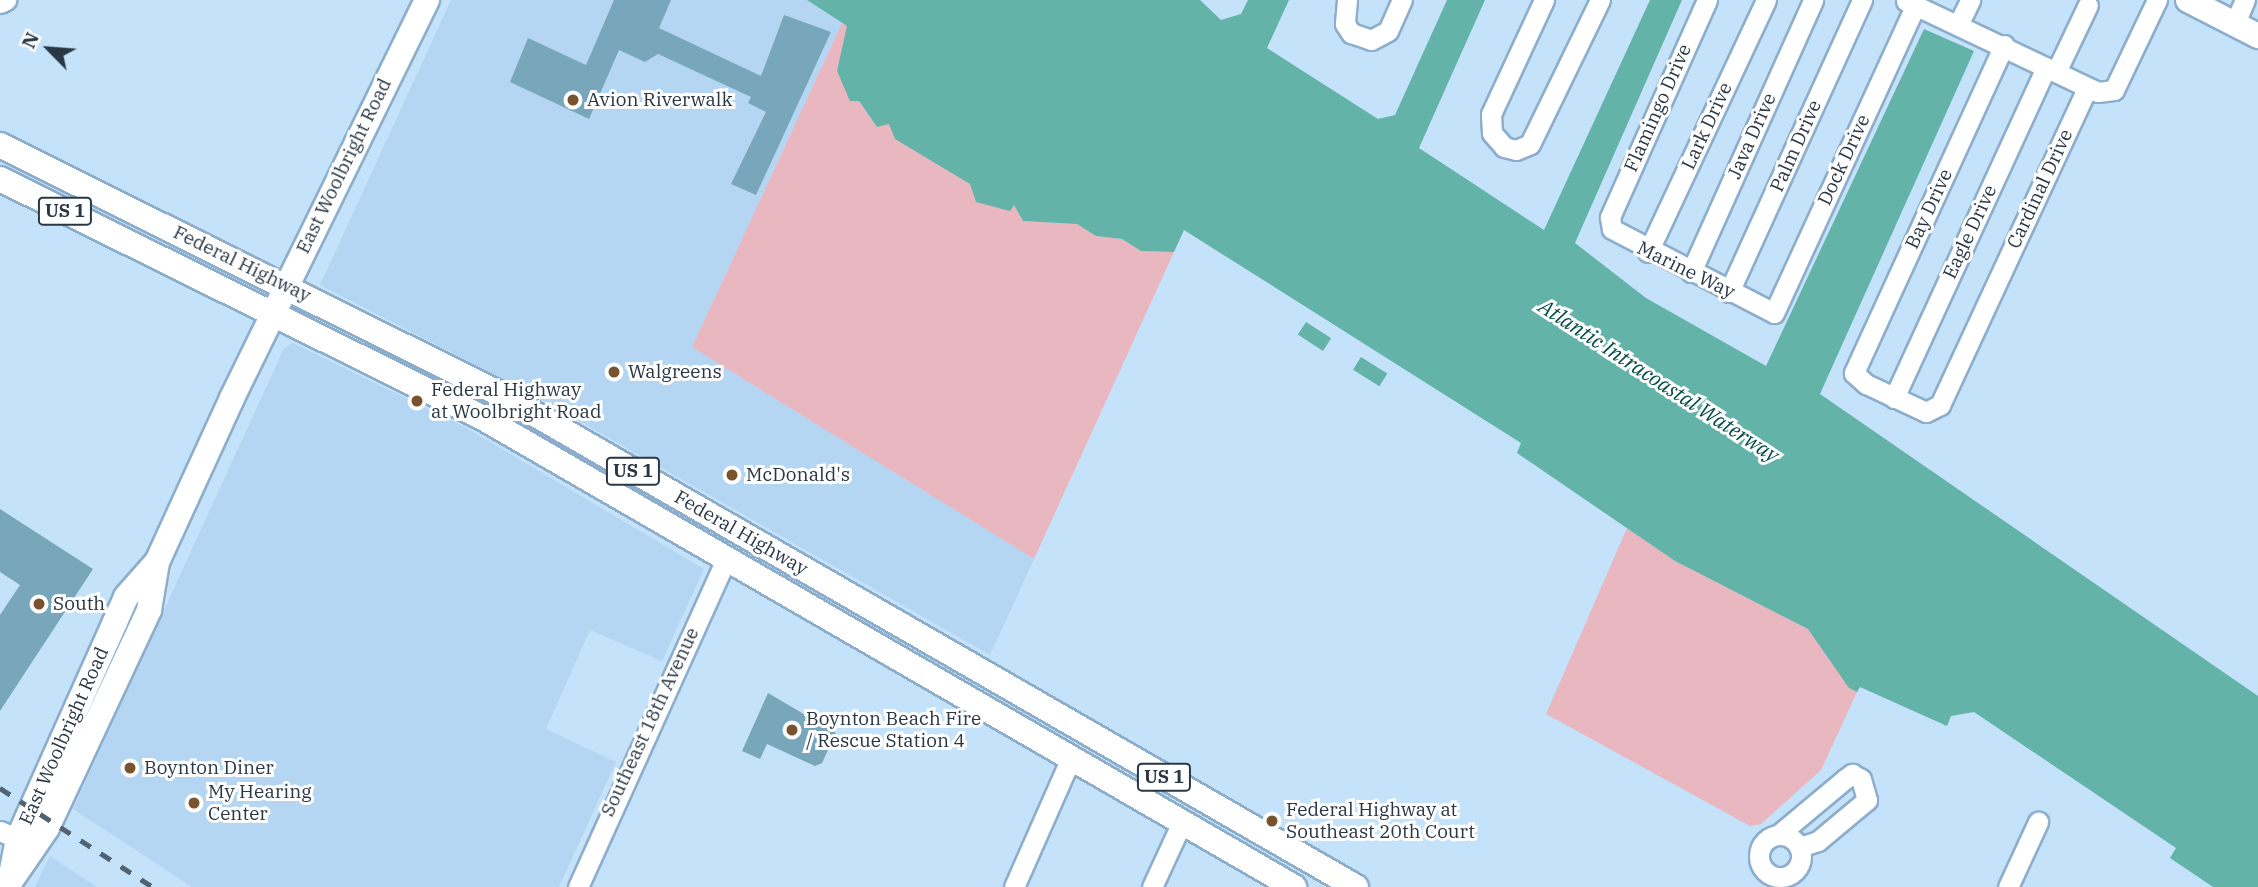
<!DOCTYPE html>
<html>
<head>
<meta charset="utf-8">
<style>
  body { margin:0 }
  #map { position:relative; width:2258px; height:887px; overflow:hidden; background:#c5e2fb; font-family:"IBM Plex Serif",serif }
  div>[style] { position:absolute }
  .built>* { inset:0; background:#b5d6f3 }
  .green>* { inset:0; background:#e8b7c0 }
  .water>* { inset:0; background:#63b3a9; transform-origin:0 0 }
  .building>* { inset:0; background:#78a7bb }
  .roads { filter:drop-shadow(2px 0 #8caecc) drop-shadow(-2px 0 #8caecc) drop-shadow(0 2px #8caecc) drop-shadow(0 -2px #8caecc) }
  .minor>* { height:19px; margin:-9.5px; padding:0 9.5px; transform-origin:9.5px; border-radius:9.5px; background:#fff }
  .minor>.ring { margin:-9.5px; padding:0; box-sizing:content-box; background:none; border:19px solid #fff; border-radius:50% }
  .major>* { height:24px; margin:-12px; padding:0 12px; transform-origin:12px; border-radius:12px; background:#fff }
  .rail>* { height:4.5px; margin-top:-2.25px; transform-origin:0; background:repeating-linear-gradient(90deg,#516373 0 12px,transparent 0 24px) }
  .dots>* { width:19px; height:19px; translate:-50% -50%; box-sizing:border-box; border:4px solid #fff; border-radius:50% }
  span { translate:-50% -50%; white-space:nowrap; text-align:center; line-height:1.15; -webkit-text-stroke:6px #fff; paint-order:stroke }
  .shield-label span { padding:2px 5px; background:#fff; border:2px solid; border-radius:5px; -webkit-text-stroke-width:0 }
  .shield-label { font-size:18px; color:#293744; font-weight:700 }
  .poi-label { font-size:19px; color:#293744 }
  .left { translate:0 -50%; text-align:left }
  .street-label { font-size:19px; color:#293744 }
  .water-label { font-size:21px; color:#004c46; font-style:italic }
  .north { position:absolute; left:14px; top:14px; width:70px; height:70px; -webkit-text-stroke:5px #fff; paint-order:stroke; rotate:295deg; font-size:19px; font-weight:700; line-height:28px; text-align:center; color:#293744 }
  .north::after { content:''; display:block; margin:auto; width:24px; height:32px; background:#293744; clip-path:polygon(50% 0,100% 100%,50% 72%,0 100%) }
</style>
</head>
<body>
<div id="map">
  <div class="built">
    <i style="clip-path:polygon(451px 0,807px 0,842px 23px,692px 347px,1034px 559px,990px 655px,537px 397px,320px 285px)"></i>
    <i style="clip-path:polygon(293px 343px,465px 427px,704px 569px,662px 661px,590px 630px,546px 729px,616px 762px,559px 887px,192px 887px,73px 809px,284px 348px)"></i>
    <i style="clip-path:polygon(50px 856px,97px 887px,35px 887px)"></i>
  </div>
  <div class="green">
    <i style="clip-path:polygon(842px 23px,847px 26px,846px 83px,877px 127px,889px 124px,970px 184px,1014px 205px,1023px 221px,1077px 224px,1096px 236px,1122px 239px,1141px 251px,1174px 252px,1034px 559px,692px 347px)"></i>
    <i style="clip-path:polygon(1627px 528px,1675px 561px,1808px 629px,1857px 692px,1821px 770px,1761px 824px,1750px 826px,1546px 714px)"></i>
  </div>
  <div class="water">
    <i style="clip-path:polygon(807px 0,1200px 0,1221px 20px,1241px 14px,1248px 0,1289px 0,1267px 48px,1378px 119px,1395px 115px,1447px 0,1485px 0,1419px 148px,1544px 230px,1650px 0,1682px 0,1575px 243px,1646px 298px,1766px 366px,1924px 29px,1974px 51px,1820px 394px,2258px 696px,2258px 887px,2213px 887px,2170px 858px,2176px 848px,1974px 712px,1951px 716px,1947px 726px,1860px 687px,1857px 692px,1849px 688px,1808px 629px,1675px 561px,1517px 453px,1521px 443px,1184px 230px,1174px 252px,1141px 251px,1122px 239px,1096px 236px,1077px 224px,1023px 221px,1014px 205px,1010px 211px,976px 202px,970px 184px,895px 139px,889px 124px,877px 127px,859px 101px,850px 101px,837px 71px,847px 26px)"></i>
    <i style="left:1306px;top:322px;width:30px;height:15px;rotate:33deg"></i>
    <i style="left:1361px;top:357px;width:31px;height:15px;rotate:32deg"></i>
  </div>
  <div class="building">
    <i style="clip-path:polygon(614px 0,671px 0,659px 28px,761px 76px,784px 15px,831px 32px,756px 195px,731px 184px,766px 112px,748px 103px,751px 97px,658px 54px,645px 62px,619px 50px,589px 119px,510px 82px,528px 38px,586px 65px)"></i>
    <i style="clip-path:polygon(0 509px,93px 569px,0 711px,0 615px,20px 585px,0 572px)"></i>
    <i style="clip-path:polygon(768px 693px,836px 733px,822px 763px,815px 766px,767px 744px,760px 759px,742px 751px)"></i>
  </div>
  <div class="roads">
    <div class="minor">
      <i style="left:1347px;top:0;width:24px;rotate:95deg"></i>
      <i style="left:1345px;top:24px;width:11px;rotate:56deg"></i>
      <i style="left:1351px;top:33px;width:21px;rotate:19deg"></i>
      <i style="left:1371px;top:40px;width:19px;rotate:-28deg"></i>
      <i style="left:1388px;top:31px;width:34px;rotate:-66deg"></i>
      <i style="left:1544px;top:0;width:126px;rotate:114.9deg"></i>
      <i style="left:1491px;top:114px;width:19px;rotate:87deg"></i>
      <i style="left:1492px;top:133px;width:18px;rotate:49deg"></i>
      <i style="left:1504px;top:147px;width:12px;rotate:14deg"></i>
      <i style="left:1516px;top:150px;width:15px;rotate:-23deg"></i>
      <i style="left:1530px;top:144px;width:160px;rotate:-64.1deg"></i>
      <i style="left:1707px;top:0;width:238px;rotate:114.1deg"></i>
      <i style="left:1610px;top:217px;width:12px;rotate:81deg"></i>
      <i style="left:1612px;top:229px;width:182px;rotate:27.4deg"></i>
      <i style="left:1774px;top:313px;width:337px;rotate:-65.3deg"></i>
      <i style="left:1906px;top:1px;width:212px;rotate:25.4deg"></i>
      <i style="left:2098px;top:92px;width:16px;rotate:-7deg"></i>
      <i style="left:2114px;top:90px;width:100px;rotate:-64.5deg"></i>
      <i style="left:0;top:3px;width:7px;rotate:-27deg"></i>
      <i style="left:2235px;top:23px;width:25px;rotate:-67deg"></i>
      <i style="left:1958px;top:25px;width:28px;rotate:-64deg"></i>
      <i style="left:2004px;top:45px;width:361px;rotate:114.6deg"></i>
      <i style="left:1854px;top:373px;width:16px;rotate:43deg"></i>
      <i style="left:1866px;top:384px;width:66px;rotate:25deg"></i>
      <i style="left:1926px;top:412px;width:16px;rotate:-27deg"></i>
      <i style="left:1940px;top:405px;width:349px;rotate:-65.1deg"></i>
      <i style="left:2056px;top:72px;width:74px;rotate:-64.5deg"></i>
      <i style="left:1648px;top:252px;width:278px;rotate:-64.9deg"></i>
      <i style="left:1691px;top:272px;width:298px;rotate:-65.8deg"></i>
      <i style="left:1729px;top:292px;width:321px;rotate:-65.5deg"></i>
      <i style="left:1894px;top:398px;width:364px;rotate:-65.3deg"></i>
      <i style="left:0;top:831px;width:20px;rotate:24deg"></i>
      <i style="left:1778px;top:835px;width:87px;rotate:-39.9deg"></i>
      <i style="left:1845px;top:779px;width:9px;rotate:-36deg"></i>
      <i style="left:1852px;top:774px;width:10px;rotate:29deg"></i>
      <i style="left:1861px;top:779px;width:22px;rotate:74deg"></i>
      <i style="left:1867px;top:800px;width:64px;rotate:140.1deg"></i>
      <i style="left:1818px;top:841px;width:20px;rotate:162deg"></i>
      <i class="ring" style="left:1759px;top:835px;width:23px;height:23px"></i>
      <i style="left:578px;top:887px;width:360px;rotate:-65.7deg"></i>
      <i style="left:1014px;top:887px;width:141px;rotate:-66.2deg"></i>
      <i style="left:1152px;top:887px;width:72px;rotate:-65.2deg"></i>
      <i style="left:2008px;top:887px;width:72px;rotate:-65.2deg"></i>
    </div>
    <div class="major">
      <i style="left:2188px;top:0;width:79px;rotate:27.2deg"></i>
      <i style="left:0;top:145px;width:556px;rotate:26.47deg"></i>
      <i style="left:498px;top:393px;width:990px;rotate:29.93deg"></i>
      <i style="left:0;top:179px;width:539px;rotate:26.33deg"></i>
      <i style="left:483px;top:418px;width:937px;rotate:30.04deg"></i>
      <i style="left:10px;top:880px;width:42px;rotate:-79deg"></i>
      <i style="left:18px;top:839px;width:238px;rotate:-65.9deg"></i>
      <i style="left:115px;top:622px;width:27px;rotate:-66deg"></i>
      <i style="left:126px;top:597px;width:45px;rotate:-48.6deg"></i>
      <i style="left:10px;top:882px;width:65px;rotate:-55.6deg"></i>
      <i style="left:47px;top:828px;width:241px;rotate:-64.9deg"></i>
      <i style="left:149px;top:610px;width:49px;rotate:-80.5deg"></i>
      <i style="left:157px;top:562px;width:180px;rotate:-65.4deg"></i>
      <i style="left:232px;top:398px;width:443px;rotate:-63.9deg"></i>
    </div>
  </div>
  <div class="rail">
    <i style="left:0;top:788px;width:182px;rotate:32.9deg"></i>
  </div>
  <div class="dots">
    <i style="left:573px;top:100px;background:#78532e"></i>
    <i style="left:614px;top:372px;background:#78532e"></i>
    <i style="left:417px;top:401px;background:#78532e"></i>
    <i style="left:732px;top:475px;background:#78532e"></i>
    <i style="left:39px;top:604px;background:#78532e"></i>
    <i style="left:792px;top:730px;background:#78532e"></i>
    <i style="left:130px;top:768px;background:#78532e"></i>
    <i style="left:194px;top:803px;background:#78532e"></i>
    <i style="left:1272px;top:821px;background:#78532e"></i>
  </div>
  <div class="shield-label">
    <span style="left:65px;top:211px">US 1</span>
    <span style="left:633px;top:471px">US 1</span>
    <span style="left:1164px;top:777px">US 1</span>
  </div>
  <div class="poi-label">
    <span class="left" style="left:587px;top:100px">Avion Riverwalk</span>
    <span class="left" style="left:628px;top:372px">Walgreens</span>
    <span class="left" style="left:431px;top:401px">Federal Highway<br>at Woolbright Road</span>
    <span class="left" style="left:746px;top:475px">McDonald's</span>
    <span class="left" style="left:53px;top:604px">South</span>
    <span class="left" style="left:806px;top:730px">Boynton Beach Fire<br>/ Rescue Station 4</span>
    <span class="left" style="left:144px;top:768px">Boynton Diner</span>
    <span class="left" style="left:208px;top:803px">My Hearing<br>Center</span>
    <span class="left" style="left:1286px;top:821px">Federal Highway at<br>Southeast 20th Court</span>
  </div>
  <div class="street-label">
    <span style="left:1658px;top:108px;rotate:-66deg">Flamingo Drive</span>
    <span style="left:1707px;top:126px;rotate:-65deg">Lark Drive</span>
    <span style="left:1752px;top:136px;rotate:-66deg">Java Drive</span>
    <span style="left:1796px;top:146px;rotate:-66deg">Palm Drive</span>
    <span style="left:1844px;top:160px;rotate:-65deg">Dock Drive</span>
    <span style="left:344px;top:166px;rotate:-64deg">East Woolbright Road</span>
    <span style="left:2040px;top:189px;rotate:-65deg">Cardinal Drive</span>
    <span style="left:1929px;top:209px;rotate:-65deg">Bay Drive</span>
    <span style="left:1970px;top:232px;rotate:-65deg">Eagle Drive</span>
    <span style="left:242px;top:264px;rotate:26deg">Federal Highway</span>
    <span style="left:1686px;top:270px;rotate:26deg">Marine Way</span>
    <span style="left:741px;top:533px;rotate:30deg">Federal Highway</span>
    <span style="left:650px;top:722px;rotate:-65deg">Southeast 18th Avenue</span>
    <span style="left:64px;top:736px;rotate:-66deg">East Woolbright Road</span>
  </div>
  <div class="water-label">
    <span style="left:1659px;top:380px;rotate:33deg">Atlantic Intracoastal Waterway</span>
  </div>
  <div class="north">N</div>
</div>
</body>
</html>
